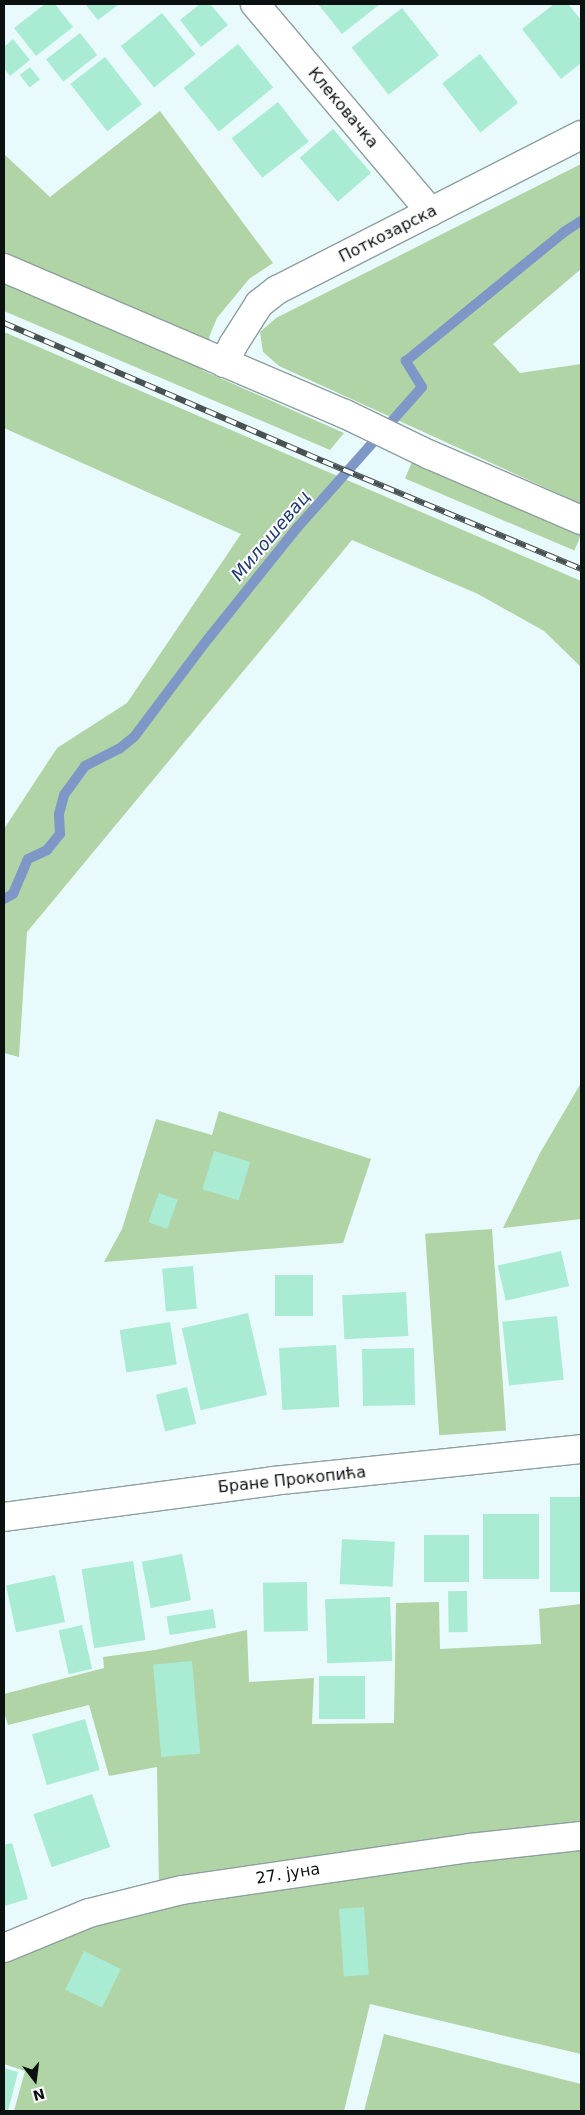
<!DOCTYPE html>
<html>
<head>
<meta charset="utf-8">
<style>
  body { margin:0 }
  #map { position:relative; width:585px; height:2115px; overflow:hidden; background:#e8fafb; font-family:"DejaVu Sans",sans-serif }
  div>[style] { position:absolute }
  .green>* { inset:0; background:#b0d4a6; transform-origin:0 0 }
  .stream>* { height:10px; margin:-5px; padding:0 5px; transform-origin:5px; border-radius:5px; background:#7f97c7 }
  .building>* { inset:0; background:#a9ecd3; transform-origin:0 0 }
  .roads { filter:drop-shadow(1px 0 #8e9fa0) drop-shadow(-1px 0 #8e9fa0) drop-shadow(0 1px #8e9fa0) drop-shadow(0 -1px #8e9fa0) }
  .street>* { height:28px; margin:-14px; padding:0 14px; transform-origin:14px; border-radius:14px; background:#fff }
  .secondary>* { height:28px; margin:-14px; padding:0 14px; transform-origin:14px; border-radius:14px; background:#fff }
  .rail>* { height:5.5px; margin-top:-2.75px; transform-origin:0; background:repeating-linear-gradient(90deg,#fff 0 11px,#485252 0 22px); box-sizing:border-box; border-block:1px solid #485252 }
  span { translate:-50% -50%; white-space:nowrap; text-align:center; line-height:1.15; -webkit-text-stroke:4px #fff; paint-order:stroke }
  .street-label { font-size:16px; color:#0b1111 }
  .water-label { font-size:18px; color:#1e3a74; font-style:italic }
  .frame { position:absolute; inset:0; border:5px solid #0b1111; pointer-events:none }
  .north { position:absolute; left:10px; top:2055px; width:50px; height:50px; -webkit-text-stroke:4px #fff; paint-order:stroke; rotate:165deg; font-size:14px; font-weight:700; line-height:20px; text-align:center; color:#0b1111 }
  .north::after { content:''; display:block; margin:auto; width:18px; height:22px; background:#0b1111; clip-path:polygon(50% 0,100% 100%,50% 72%,0 100%) }
</style>
</head>
<body>
<div id="map">
  <div class="green">
    <i style="clip-path:polygon(160px 111px,273px 263px,249px 279px,217px 318px,209px 337px,214px 349px,202px 370px,344px 433px,330px 450px,4px 311px,4px 154px,50px 197px)"></i>
    <i style="clip-path:polygon(581px 164px,581px 269px,493px 344px,520px 373px,581px 364px,581px 504px,279px 366px,263px 352px,260px 332px,276px 318px)"></i>
    <i style="clip-path:polygon(4px 332px,581px 581px,581px 667px,544px 631px,478px 594px,352px 540px,27px 932px,19px 1057px,4px 1053px,4px 829px,57px 748px,127px 703px,241px 534px,4px 428px)"></i>
    <i style="left:412px;top:462px;width:184px;height:18px;rotate:23deg"></i>
    <i style="clip-path:polygon(581px 1083px,581px 1219px,503px 1228px,540px 1153px)"></i>
    <i style="clip-path:polygon(219px 1111px,371px 1159px,343px 1243px,104px 1262px,122px 1229px,156px 1119px,212px 1135px)"></i>
    <i style="left:492px;top:1229px;width:202px;height:67px;rotate:86deg"></i>
    <i style="clip-path:polygon(439px 1602px,440px 1649px,541px 1644px,539px 1609px,581px 1604px,581px 1827px,159px 1888px,157px 1767px,109px 1776px,89px 1705px,8px 1725px,4px 1712px,4px 1694px,104px 1668px,103px 1657px,155px 1650px,247px 1630px,249px 1682px,314px 1678px,312px 1724px,394px 1723px,396px 1603px)"></i>
    <i style="clip-path:polygon(581px 1847px,581px 2054px,370px 2004px,344px 2111px,14px 2111px,25px 2071px,4px 2064px,4px 1958px,73px 1931px,250px 1888px)"></i>
    <i style="clip-path:polygon(384px 2034px,581px 2084px,581px 2111px,364px 2111px)"></i>
  </div>
  <div class="stream">
    <i style="left:4px;top:899px;width:10px;rotate:-29deg"></i>
    <i style="left:13px;top:894px;width:38px;rotate:-67deg"></i>
    <i style="left:28px;top:859px;width:21px;rotate:-25deg"></i>
    <i style="left:47px;top:850px;width:21px;rotate:-51deg"></i>
    <i style="left:60px;top:834px;width:20px;rotate:-93deg"></i>
    <i style="left:59px;top:814px;width:20px;rotate:-75deg"></i>
    <i style="left:64px;top:795px;width:36px;rotate:-54deg"></i>
    <i style="left:85px;top:766px;width:38px;rotate:-27deg"></i>
    <i style="left:119px;top:749px;width:19px;rotate:-39deg"></i>
    <i style="left:134px;top:737px;width:116px;rotate:-53deg"></i>
    <i style="left:204px;top:644px;width:149px;rotate:-51.3deg"></i>
    <i style="left:297px;top:528px;width:188px;rotate:-48.4deg"></i>
    <i style="left:422px;top:387px;width:31px;rotate:-122deg"></i>
    <i style="left:406px;top:361px;width:204px;rotate:-39.2deg"></i>
    <i style="left:564px;top:232px;width:20px;rotate:-33deg"></i>
  </div>
  <div class="building">
    <i style="clip-path:polygon(45px 4px,55px 4px,73px 27px,36px 56px,14px 28px)"></i>
    <i style="clip-path:polygon(85px 4px,119px 4px,98px 20px)"></i>
    <i style="clip-path:polygon(200px 4px,210px 4px,228px 25px,201px 47px,180px 20px)"></i>
    <i style="clip-path:polygon(318px 4px,380px 4px,342px 34px)"></i>
    <i style="clip-path:polygon(554px 4px,568px 4px,581px 20px,581px 63px,561px 79px,522px 29px)"></i>
    <i style="left:402px;top:8px;width:60px;height:64px;rotate:52deg"></i>
    <i style="left:162px;top:13px;width:53px;height:53px;rotate:51deg"></i>
    <i style="left:80px;top:33px;width:28px;height:43px;rotate:52deg"></i>
    <i style="clip-path:polygon(13px 39px,30px 60px,10px 76px,4px 68px,4px 47px)"></i>
    <i style="left:238px;top:44px;width:56px;height:70px;rotate:51deg"></i>
    <i style="left:480px;top:54px;width:62px;height:48px;rotate:52deg"></i>
    <i style="left:105px;top:57px;width:60px;height:44px;rotate:52deg"></i>
    <i style="left:30px;top:67px;width:16px;height:13px;rotate:52deg"></i>
    <i style="left:278px;top:102px;width:50px;height:59px;rotate:52deg"></i>
    <i style="left:333px;top:129px;width:58px;height:44px;rotate:49deg"></i>
    <i style="left:214px;top:1151px;width:38px;height:40px;rotate:17deg"></i>
    <i style="left:159px;top:1193px;width:20px;height:31px;rotate:20deg"></i>
    <i style="left:561px;top:1251px;width:36px;height:65px;rotate:77deg"></i>
    <i style="left:193px;top:1266px;width:43px;height:31px;rotate:85deg"></i>
    <i style="left:275px;top:1275px;width:38px;height:41px"></i>
    <i style="left:406px;top:1292px;width:44px;height:64px;rotate:87deg"></i>
    <i style="left:248px;top:1313px;width:84px;height:68px;rotate:77deg"></i>
    <i style="left:557px;top:1316px;width:64px;height:55px;rotate:84deg"></i>
    <i style="left:170px;top:1322px;width:43px;height:51px;rotate:81deg"></i>
    <i style="left:336px;top:1345px;width:62px;height:57px;rotate:87deg"></i>
    <i style="left:414px;top:1348px;width:57px;height:52px;rotate:89deg"></i>
    <i style="left:187px;top:1387px;width:38px;height:32px;rotate:76deg"></i>
    <i style="left:550px;top:1497px;width:31px;height:95px"></i>
    <i style="left:483px;top:1514px;width:56px;height:65px"></i>
    <i style="left:424px;top:1535px;width:45px;height:47px"></i>
    <i style="left:342px;top:1539px;width:53px;height:45px;rotate:3deg"></i>
    <i style="left:182px;top:1554px;width:47px;height:41px;rotate:79deg"></i>
    <i style="left:133px;top:1561px;width:80px;height:52px;rotate:81deg"></i>
    <i style="left:55px;top:1575px;width:48px;height:50px;rotate:78deg"></i>
    <i style="left:307px;top:1582px;width:49px;height:44px;rotate:89deg"></i>
    <i style="left:467px;top:1591px;width:41px;height:19px;rotate:89deg"></i>
    <i style="left:390px;top:1597px;width:64px;height:65px;rotate:88deg"></i>
    <i style="left:213px;top:1609px;width:19px;height:47px;rotate:81deg"></i>
    <i style="left:82px;top:1625px;width:45px;height:24px;rotate:77deg"></i>
    <i style="left:192px;top:1661px;width:93px;height:39px;rotate:85deg"></i>
    <i style="left:365px;top:1676px;width:43px;height:46px;rotate:90deg"></i>
    <i style="left:85px;top:1719px;width:53px;height:55px;rotate:74deg"></i>
    <i style="left:92px;top:1794px;width:56px;height:62px;rotate:71deg"></i>
    <i style="clip-path:polygon(12px 1843px,28px 1899px,4px 1906px,4px 1845px)"></i>
    <i style="left:364px;top:1907px;width:68px;height:25px;rotate:86deg"></i>
    <i style="left:84px;top:1951px;width:41px;height:43px;rotate:26deg"></i>
    <i style="clip-path:polygon(4px 2068px,18px 2072px,8px 2111px,4px 2111px)"></i>
  </div>
  <div class="roads">
    <div class="street">
      <i style="left:255px;top:4px;width:272px;rotate:49.8deg"></i>
      <i style="left:4px;top:268px;width:371px;rotate:23.2deg"></i>
      <i style="left:345px;top:414px;width:94px;rotate:25.8deg"></i>
      <i style="left:430px;top:455px;width:164px;rotate:23.3deg"></i>
      <i style="left:224px;top:363px;width:20px;rotate:-63deg"></i>
      <i style="left:233px;top:345px;width:49px;rotate:-57.6deg"></i>
      <i style="left:259px;top:304px;width:23px;rotate:-38deg"></i>
      <i style="left:277px;top:290px;width:341px;rotate:-27deg"></i>
      <i style="left:4px;top:1948px;width:92px;rotate:-22.4deg"></i>
      <i style="left:89px;top:1913px;width:96px;rotate:-13.9deg"></i>
      <i style="left:182px;top:1890px;width:291px;rotate:-8.3deg"></i>
      <i style="left:470px;top:1848px;width:112px;rotate:-6.2deg"></i>
    </div>
    <div class="secondary">
      <i style="left:4px;top:1517px;width:271px;rotate:-7.6deg"></i>
      <i style="left:273px;top:1481px;width:310px;rotate:-5.9deg"></i>
    </div>
  </div>
  <div class="rail">
    <i style="left:4px;top:323px;width:348px;rotate:23.4deg"></i>
    <i style="left:323px;top:461px;width:280px;rotate:22.7deg"></i>
  </div>
  <div class="street-label">
    <span style="left:343px;top:108px;rotate:50deg">Клековачка</span>
    <span style="left:388px;top:234px;rotate:-27deg">Поткозарска</span>
    <span style="left:292px;top:1480px;rotate:-6deg">Бране Прокопића</span>
    <span style="left:288px;top:1874px;rotate:-9deg">27. јуна</span>
  </div>
  <div class="water-label">
    <span style="left:271px;top:536px;rotate:-50deg">Милошевац</span>
  </div>
  <div class="frame"></div>
  <div class="north">N</div>
</div>
</body>
</html>
